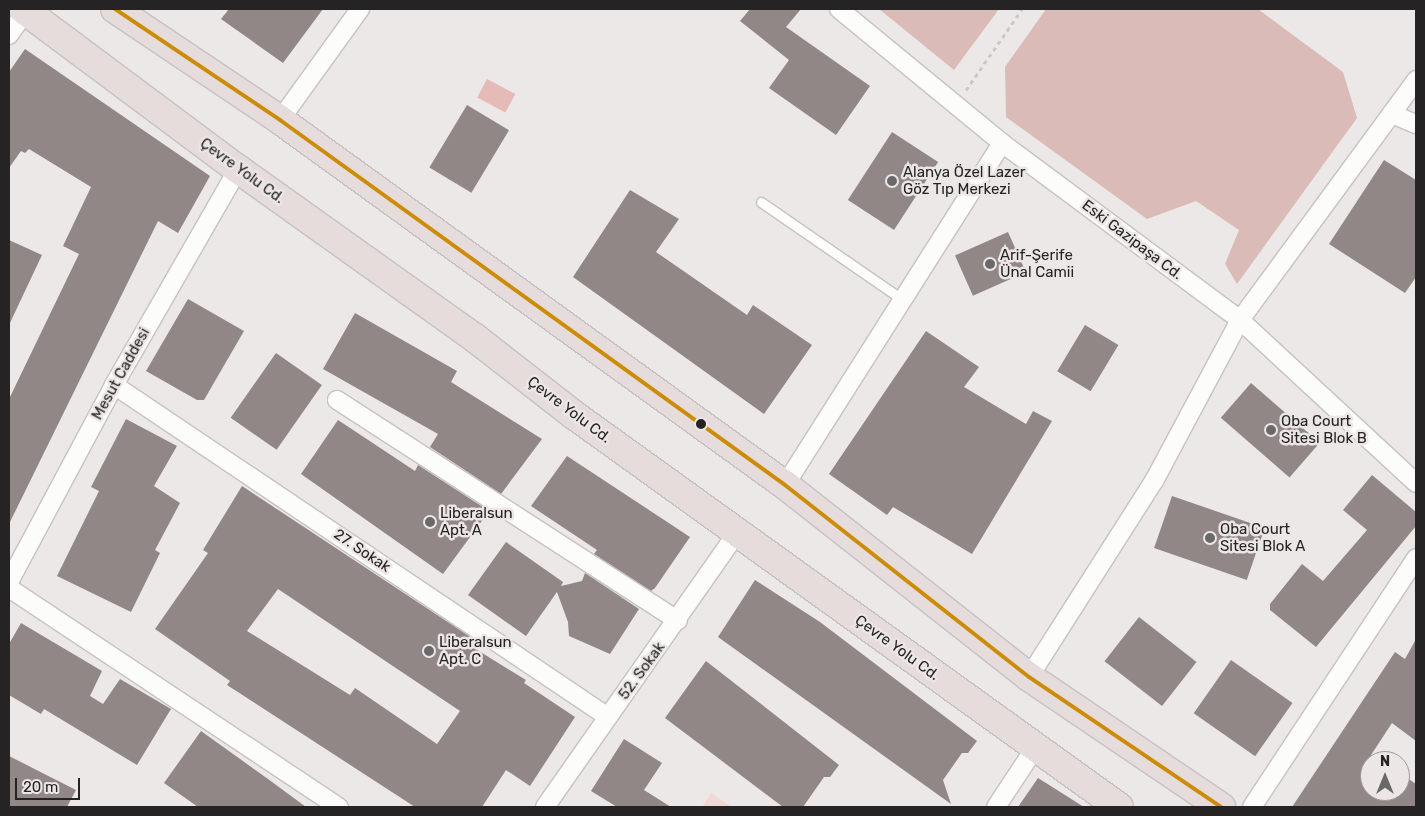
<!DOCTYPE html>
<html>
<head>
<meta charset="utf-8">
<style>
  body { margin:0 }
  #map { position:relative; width:1425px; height:816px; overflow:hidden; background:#ebe8e7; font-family:Rubik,sans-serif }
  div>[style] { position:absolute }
  .green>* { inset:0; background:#f2d8d5 }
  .forest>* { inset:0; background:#dabbb7 }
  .water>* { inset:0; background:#e4bbb7; transform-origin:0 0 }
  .building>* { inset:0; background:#918786; transform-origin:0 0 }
  .path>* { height:3px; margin-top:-1.5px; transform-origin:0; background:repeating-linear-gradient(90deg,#c9c8c8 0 4px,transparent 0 8px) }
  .roads { filter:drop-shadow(1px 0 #c5c3c2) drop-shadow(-1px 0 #c5c3c2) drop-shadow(0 1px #c5c3c2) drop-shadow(0 -1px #c5c3c2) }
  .service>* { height:9px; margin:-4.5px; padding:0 4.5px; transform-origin:4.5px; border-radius:4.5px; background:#fcfcfb }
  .minor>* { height:18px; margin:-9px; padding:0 9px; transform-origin:9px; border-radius:9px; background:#fcfcfb }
  .trunk>* { height:28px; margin:-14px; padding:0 14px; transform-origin:14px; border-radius:14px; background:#e5dcdb }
  .bus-1>* { height:4px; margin:-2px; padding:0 2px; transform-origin:2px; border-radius:2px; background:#cd8c07 }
  .dots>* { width:14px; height:14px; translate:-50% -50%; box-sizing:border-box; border:2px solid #ece7e6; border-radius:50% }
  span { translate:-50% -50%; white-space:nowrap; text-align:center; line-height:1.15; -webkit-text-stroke:5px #ece7e6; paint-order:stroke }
  .street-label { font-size:15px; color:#252323 }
  .poi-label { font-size:15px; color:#252323 }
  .left { translate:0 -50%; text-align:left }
  .frame { position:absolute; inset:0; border:10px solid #252323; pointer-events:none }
  .north { position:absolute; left:1360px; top:751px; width:50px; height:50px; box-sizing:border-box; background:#ece7e6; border:1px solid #9c9998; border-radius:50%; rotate:0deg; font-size:14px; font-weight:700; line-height:20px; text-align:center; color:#252323 }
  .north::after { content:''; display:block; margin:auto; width:18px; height:22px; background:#6a6868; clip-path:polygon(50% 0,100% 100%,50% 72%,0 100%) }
  .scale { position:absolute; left:15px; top:778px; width:65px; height:22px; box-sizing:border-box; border:2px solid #252323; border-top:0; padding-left:6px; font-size:15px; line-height:18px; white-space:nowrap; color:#252323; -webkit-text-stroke:4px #ece7e6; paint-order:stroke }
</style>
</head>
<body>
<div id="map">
  <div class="green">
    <i style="clip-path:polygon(711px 793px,732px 807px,702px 807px)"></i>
  </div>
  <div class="forest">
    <i style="clip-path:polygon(879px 9px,999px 9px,954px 70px)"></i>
    <i style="clip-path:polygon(1046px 9px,1258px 9px,1343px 72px,1357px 118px,1237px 284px,1225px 264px,1239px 230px,1196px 201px,1147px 219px,1006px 117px,1005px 67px)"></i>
  </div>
  <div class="water">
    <i style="left:487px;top:79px;width:32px;height:21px;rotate:28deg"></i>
  </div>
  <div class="building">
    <i style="clip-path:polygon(229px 9px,323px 9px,283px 63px,221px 19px)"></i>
    <i style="clip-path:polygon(750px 9px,801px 9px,786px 27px,870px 86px,836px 135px,769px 88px,789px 60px,740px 21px)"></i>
    <i style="clip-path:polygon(25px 49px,210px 176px,178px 233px,158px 221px,9px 524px,9px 399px,79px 254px,63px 246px,91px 187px,29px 149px,25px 153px,21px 151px,9px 168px,9px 72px)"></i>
    <i style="left:467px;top:105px;width:49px;height:73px;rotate:31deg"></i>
    <i style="left:892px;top:132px;width:55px;height:81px;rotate:33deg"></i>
    <i style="clip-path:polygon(1384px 160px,1416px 180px,1416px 277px,1405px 293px,1329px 244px)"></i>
    <i style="clip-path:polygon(630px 190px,679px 219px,656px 252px,747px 315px,753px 305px,812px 345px,764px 414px,573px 277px)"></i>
    <i style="left:1008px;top:232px;width:44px;height:58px;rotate:66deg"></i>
    <i style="clip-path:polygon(9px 240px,42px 255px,9px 325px)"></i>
    <i style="clip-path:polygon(188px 299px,244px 331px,204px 400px,197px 400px,146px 371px)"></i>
    <i style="clip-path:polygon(355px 313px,457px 371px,451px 382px,542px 439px,501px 494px,430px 447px,438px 434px,323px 369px)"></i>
    <i style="left:1085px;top:325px;width:39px;height:54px;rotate:31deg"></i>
    <i style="clip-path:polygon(926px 331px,979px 367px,964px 387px,1026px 424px,1033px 411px,1052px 421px,972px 554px,893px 507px,887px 515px,829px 474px)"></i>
    <i style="left:276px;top:353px;width:56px;height:79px;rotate:35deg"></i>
    <i style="left:1251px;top:383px;width:91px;height:46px;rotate:41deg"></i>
    <i style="clip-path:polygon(126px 419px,177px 446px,154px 486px,180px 503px,155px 550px,160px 553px,131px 612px,57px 576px,99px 491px,91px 487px)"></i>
    <i style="clip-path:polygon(338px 420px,415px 471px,418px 465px,489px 511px,443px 574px,301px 474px)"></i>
    <i style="clip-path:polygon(567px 456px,690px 537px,655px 588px,651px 591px,594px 554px,597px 550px,531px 506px)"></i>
    <i style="clip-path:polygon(1372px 475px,1416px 512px,1416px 526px,1316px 647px,1270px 610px,1270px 604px,1302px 564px,1323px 581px,1367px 530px,1343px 510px)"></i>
    <i style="clip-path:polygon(evenodd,242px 486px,478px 642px,474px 648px,526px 680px,524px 683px,575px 717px,530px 786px,506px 770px,482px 807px,415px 807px,227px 685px,230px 681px,155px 629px,208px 553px,203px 550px,242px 486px,278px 589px,460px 711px,437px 744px,355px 688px,350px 695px,247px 631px,278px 589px)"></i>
    <i style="left:1172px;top:496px;width:98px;height:55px;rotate:19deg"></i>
    <i style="clip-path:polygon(506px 542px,563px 582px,561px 586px,582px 581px,585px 573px,639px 609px,610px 654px,569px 636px,568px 622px,557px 592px,526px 636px,468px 595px)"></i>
    <i style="clip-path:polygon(755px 580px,820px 622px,977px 741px,968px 753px,962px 753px,943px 780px,951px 804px,718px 637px)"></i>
    <i style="left:1139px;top:617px;width:73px;height:56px;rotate:38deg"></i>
    <i style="clip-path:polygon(21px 623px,102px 671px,90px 696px,103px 704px,120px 679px,171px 709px,137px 765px,44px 709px,41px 714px,9px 695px,9px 644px)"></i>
    <i style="clip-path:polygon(1416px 639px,1416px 741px,1392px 723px,1371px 755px,1381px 761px,1370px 761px,1370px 791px,1400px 791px,1400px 773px,1416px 784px,1416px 807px,1292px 807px,1395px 652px,1405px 659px)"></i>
    <i style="left:1231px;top:660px;width:75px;height:65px;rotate:35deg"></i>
    <i style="clip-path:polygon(706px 661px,839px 765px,830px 777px,824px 777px,803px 807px,783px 807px,665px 718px)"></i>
    <i style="clip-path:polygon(201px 731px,268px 779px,306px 807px,198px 807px,164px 783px)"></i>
    <i style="clip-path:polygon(624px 739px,662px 763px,644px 790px,671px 807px,617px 807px,591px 791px)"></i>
    <i style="clip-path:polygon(9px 756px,76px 790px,67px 807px,9px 807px)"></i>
    <i style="clip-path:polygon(1038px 778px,1084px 807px,1018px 807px)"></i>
  </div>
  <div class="path">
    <i style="left:966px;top:90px;width:98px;rotate:-55.3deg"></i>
  </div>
  <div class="roads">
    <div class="service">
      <i style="left:761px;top:202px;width:173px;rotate:34.6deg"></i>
    </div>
    <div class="minor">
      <i style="left:839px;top:9px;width:211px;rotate:39.4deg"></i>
      <i style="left:1002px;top:143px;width:297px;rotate:36.6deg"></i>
      <i style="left:1240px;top:320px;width:240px;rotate:42.8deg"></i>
      <i style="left:9px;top:35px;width:29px;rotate:-55deg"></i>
      <i style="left:1392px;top:114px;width:26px;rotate:23deg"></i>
      <i style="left:280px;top:120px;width:137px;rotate:-54.2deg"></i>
      <i style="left:114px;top:385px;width:595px;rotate:33.9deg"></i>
      <i style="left:337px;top:400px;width:406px;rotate:32.9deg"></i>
      <i style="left:785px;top:485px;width:405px;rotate:-57.6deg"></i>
      <i style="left:9px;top:582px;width:223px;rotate:-61.9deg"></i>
      <i style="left:114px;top:385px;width:249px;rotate:-60.1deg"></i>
      <i style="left:9px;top:588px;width:396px;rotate:33.6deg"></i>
      <i style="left:1029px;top:677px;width:232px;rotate:-57.5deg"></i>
      <i style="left:1154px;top:481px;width:183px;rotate:-61.9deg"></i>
      <i style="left:1240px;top:320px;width:298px;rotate:-53.7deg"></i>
      <i style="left:545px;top:807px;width:335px;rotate:-55deg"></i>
      <i style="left:996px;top:807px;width:71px;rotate:-56.5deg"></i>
      <i style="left:1252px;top:807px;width:298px;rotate:-56.6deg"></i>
    </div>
    <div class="trunk">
      <i style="left:23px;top:9px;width:268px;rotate:36.7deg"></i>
      <i style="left:238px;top:169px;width:291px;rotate:35.5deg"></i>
      <i style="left:475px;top:338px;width:125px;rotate:37.9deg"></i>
      <i style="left:574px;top:415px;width:671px;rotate:35.73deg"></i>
      <i style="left:115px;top:9px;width:199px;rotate:33.9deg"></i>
      <i style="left:280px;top:120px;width:623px;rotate:35.86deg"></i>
      <i style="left:785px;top:485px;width:310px;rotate:38.2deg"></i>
      <i style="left:1029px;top:677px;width:232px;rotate:34.1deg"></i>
    </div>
  </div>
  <div class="bus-1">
    <i style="left:115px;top:9px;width:199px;rotate:33.9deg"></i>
    <i style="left:280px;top:120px;width:623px;rotate:35.86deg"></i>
    <i style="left:785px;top:485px;width:310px;rotate:38.2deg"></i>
    <i style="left:1029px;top:677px;width:232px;rotate:34.1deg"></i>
  </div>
  <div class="dots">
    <i style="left:892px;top:181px;background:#6a6868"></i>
    <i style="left:990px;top:264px;background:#6a6868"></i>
    <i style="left:701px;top:424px;background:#252323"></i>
    <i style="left:1271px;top:430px;background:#6a6868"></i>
    <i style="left:430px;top:522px;background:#6a6868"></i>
    <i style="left:1210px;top:538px;background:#6a6868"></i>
    <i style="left:429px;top:651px;background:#6a6868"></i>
  </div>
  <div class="street-label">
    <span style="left:242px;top:171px;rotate:36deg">Çevre Yolu Cd.</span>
    <span style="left:1132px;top:240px;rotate:37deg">Eski Gazipaşa Cd.</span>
    <span style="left:121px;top:374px;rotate:-61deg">Mesut Caddesi</span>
    <span style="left:569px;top:410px;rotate:37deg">Çevre Yolu Cd.</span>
    <span style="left:362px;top:551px;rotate:34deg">27. Sokak</span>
    <span style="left:897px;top:648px;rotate:36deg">Çevre Yolu Cd.</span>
    <span style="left:642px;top:671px;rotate:-54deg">52. Sokak</span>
  </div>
  <div class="poi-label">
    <span class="left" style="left:903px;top:181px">Alanya Özel Lazer<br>Göz Tıp Merkezi</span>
    <span class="left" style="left:1000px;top:264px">Arif-Şerife<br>Ünal Camii</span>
    <span class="left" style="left:1281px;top:430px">Oba Court<br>Sitesi Blok B</span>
    <span class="left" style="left:440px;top:522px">Liberalsun<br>Apt. A</span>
    <span class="left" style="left:1220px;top:538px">Oba Court<br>Sitesi Blok A</span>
    <span class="left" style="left:439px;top:651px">Liberalsun<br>Apt. C</span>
  </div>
  <div class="frame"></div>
  <div class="north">N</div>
  <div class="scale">20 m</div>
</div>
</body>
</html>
